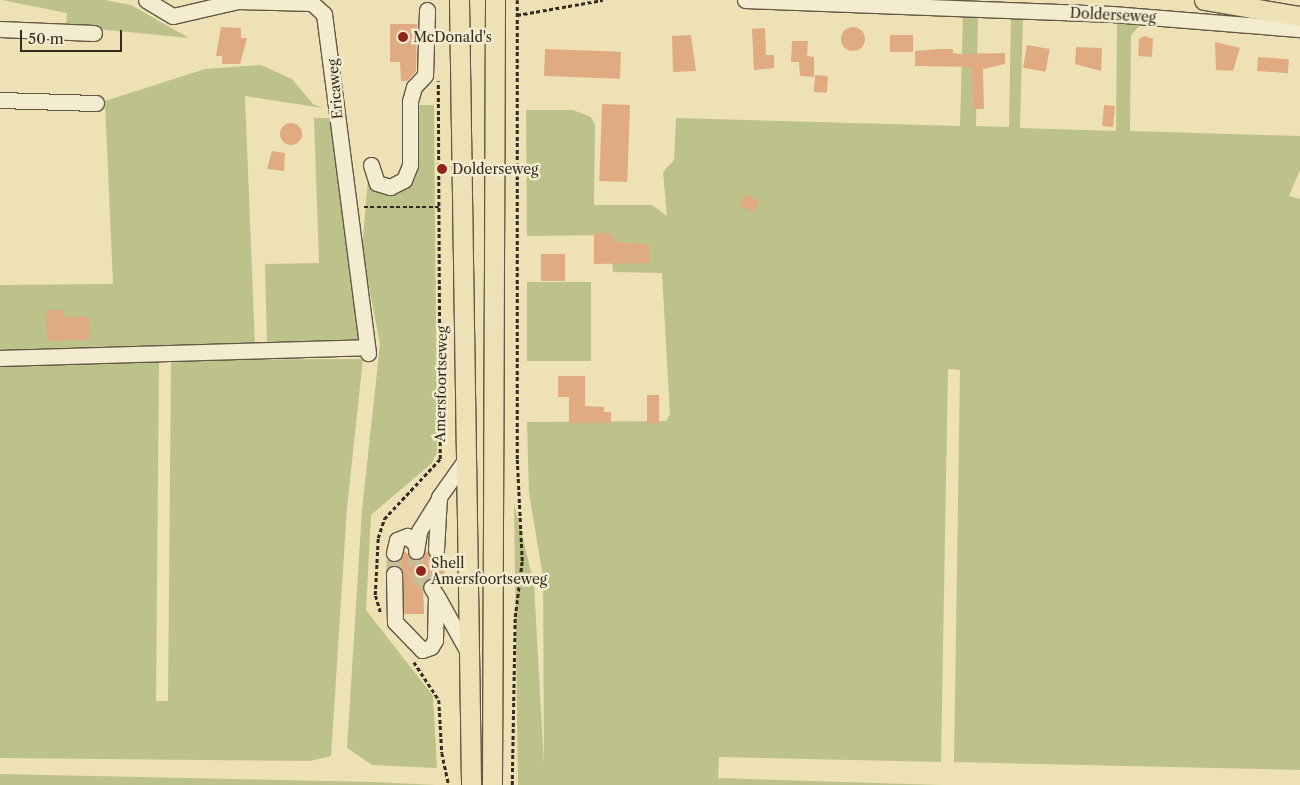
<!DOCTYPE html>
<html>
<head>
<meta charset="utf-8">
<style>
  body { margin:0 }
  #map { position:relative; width:1300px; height:785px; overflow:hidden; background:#eee1b5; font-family:"Libre Caslon Text",serif }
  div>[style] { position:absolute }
  .green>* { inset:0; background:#bdc28a; transform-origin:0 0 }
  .building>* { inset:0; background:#e1ab81; transform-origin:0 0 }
  .round { border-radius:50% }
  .minor-tunnel>* { height:15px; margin-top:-7.5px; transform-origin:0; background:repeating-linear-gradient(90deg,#c9bd97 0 15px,transparent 0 23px) }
  .path>* { height:2.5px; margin-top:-1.25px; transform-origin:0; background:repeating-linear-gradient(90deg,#342b21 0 4px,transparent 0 6.5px) }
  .roads { filter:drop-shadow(1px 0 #625846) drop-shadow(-1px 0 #625846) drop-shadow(0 1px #625846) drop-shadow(0 -1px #625846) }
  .minor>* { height:15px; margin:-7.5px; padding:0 7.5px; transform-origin:7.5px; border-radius:7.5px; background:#f4eccf }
  .major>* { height:19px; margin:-9.5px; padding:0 9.5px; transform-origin:9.5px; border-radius:9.5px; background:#eee1b5 }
  .dots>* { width:14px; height:14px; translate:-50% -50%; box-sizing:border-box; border:2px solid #f4eccf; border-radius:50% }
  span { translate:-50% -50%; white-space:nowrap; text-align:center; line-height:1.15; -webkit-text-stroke:5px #f4eccf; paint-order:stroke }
  .street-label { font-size:14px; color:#342b21 }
  .poi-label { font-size:14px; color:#342b21 }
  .left { translate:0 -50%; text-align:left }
  .scale { position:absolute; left:20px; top:30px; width:102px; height:22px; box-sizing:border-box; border:2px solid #342b21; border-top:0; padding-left:6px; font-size:15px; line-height:18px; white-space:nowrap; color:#342b21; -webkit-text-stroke:4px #f4eccf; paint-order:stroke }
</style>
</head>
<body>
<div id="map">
  <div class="green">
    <i style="clip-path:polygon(2px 0,105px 0,131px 5px,189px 38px,66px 26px,67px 13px)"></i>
    <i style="clip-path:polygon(963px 14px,978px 14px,976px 126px,1009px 127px,1011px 16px,1023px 16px,1020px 128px,1116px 131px,1117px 20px,1144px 21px,1131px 35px,1130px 131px,1300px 136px,1300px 170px,1289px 196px,1300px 199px,1300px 770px,954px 762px,960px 370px,948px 369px,941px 762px,719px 757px,718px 778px,941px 785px,518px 785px,514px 503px,534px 584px,544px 765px,543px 577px,529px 493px,527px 422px,666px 421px,670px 414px,662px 273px,613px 272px,610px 235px,527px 236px,526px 110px,573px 110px,591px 117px,595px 125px,594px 205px,652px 205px,667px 216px,663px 172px,674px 160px,676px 118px,960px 126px)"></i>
    <i style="clip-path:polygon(261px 65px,292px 79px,313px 104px,323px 108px,245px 96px,255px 346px,0 350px,0 285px,113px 284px,105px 101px,205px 69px)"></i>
    <i style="clip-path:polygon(418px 105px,434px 105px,437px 452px,432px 463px,371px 515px,366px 610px,433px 696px,437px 768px,372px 765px,347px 748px,362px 510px,380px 344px,362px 250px,368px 178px,379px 190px,414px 166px)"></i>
    <i style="clip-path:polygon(314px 118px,330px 118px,362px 343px,267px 346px,265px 264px,319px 263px)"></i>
    <i style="left:527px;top:282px;width:64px;height:79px"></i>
    <i style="clip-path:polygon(159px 359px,156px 701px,168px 701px,171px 360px,363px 359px,347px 508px,331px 756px,310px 761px,0 758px,0 362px)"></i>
    <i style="clip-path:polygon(0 774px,373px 782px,436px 785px,0 785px)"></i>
  </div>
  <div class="building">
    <i style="clip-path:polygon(390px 24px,417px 24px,416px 71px,407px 81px,401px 81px,400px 62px,390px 62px)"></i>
    <i class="round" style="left:841px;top:27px;width:24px;height:24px"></i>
    <i style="clip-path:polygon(221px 27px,241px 28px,241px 38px,247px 38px,240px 64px,222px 64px,222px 56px,216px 56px)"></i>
    <i style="clip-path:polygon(765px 28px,766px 55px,774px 55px,774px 68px,754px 70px,752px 29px)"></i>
    <i style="clip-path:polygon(691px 35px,696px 71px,673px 72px,672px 36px)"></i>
    <i style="left:890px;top:35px;width:23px;height:17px"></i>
    <i style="clip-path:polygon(1145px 36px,1153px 39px,1152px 57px,1138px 56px,1139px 39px)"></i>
    <i style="clip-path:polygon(792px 41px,808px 41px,807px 56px,814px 57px,814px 77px,800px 76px,799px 62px,791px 62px)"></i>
    <i style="clip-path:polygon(1215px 42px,1240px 48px,1233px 71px,1216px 70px)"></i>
    <i style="left:1027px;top:45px;width:23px;height:23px;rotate:10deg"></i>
    <i style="clip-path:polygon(1076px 47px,1102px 48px,1101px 71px,1075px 64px)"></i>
    <i style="left:545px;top:49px;width:76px;height:27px;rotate:2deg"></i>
    <i style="clip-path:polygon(940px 49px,953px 49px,953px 53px,960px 54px,1005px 53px,1005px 64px,983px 69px,984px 109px,973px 109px,972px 67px,915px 66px,915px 51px)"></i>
    <i style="left:1258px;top:57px;width:31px;height:14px;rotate:4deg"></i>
    <i style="left:815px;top:75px;width:13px;height:17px;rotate:4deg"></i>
    <i style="left:602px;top:104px;width:28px;height:77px;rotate:2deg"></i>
    <i style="left:1104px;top:105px;width:11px;height:21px;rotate:5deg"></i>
    <i class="round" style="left:280px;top:123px;width:22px;height:22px"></i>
    <i style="clip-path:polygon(272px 151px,285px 153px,284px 171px,267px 169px)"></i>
    <i style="left:745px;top:194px;width:16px;height:13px;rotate:27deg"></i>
    <i style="clip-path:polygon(594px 233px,609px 233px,617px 242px,649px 245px,649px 263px,594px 264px)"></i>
    <i style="left:541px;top:254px;width:24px;height:27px"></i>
    <i style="clip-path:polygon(46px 310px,63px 310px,63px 317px,89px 317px,90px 339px,47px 341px)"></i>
    <i style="clip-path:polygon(558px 376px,585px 376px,585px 406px,604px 407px,604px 412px,611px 412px,611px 423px,569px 423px,569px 397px,558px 397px)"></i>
    <i style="left:647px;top:395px;width:12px;height:28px"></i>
    <i style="clip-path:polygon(404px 551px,415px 560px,426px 551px,435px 559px,444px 553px,445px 587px,431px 578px,423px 583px,424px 614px,404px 614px,402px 570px,390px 566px,390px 561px,400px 560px)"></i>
  </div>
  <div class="minor-tunnel">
    <i style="left:436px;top:550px;width:37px;rotate:90deg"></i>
    <i style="left:416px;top:551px;width:24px;rotate:90deg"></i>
    <i style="left:416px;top:575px;width:19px;rotate:39deg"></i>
    <i style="left:394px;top:574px;width:21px;rotate:-90deg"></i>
  </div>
  <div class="path">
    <i style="left:517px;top:15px;width:87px;rotate:-9.9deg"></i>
    <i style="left:364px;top:207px;width:78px"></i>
    <i style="left:380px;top:612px;width:18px;rotate:-106deg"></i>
    <i style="left:375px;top:595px;width:57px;rotate:-87deg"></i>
    <i style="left:378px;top:538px;width:20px;rotate:-72deg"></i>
    <i style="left:384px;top:519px;width:82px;rotate:-47deg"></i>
    <i style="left:440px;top:459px;width:378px;rotate:-90.3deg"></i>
    <i style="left:414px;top:662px;width:45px;rotate:56.7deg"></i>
    <i style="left:439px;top:700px;width:53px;rotate:86.8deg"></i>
    <i style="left:442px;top:753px;width:33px;rotate:78deg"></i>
    <i style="left:512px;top:785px;width:168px;rotate:-89deg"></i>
    <i style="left:515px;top:617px;width:56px;rotate:-82.9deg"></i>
    <i style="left:522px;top:561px;width:102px;rotate:-92.8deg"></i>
    <i style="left:517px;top:459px;width:459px;rotate:-90deg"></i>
  </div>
  <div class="roads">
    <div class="minor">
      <i style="left:146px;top:0;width:31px;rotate:31deg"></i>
      <i style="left:173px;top:16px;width:67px;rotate:-13deg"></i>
      <i style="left:238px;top:1px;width:74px;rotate:1.5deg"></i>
      <i style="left:312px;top:3px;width:16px;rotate:43deg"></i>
      <i style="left:324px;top:14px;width:342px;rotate:82.6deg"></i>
      <i style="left:745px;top:0;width:367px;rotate:2.2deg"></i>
      <i style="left:1112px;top:14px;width:189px;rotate:4.6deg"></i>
      <i style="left:0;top:29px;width:94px;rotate:2.4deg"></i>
      <i style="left:0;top:100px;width:96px;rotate:1.8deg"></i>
      <i style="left:371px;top:165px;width:19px;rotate:72deg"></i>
      <i style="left:377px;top:183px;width:14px;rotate:17deg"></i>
      <i style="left:390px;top:187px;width:16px;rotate:-27deg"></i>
      <i style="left:404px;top:180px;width:16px;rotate:-68deg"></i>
      <i style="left:410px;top:165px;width:64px;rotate:-90deg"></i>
      <i style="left:410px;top:101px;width:15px;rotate:-74deg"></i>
      <i style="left:414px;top:87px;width:16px;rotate:-47deg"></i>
      <i style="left:425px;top:75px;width:65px;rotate:-88.2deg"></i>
      <i style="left:0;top:358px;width:367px;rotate:-1.7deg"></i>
      <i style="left:436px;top:550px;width:53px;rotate:-86.8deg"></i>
      <i style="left:439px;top:497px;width:47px;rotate:-54.6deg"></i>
      <i style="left:416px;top:551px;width:20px;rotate:-81deg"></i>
      <i style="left:419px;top:531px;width:38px;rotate:-58deg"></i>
      <i style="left:394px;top:553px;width:13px;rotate:-77deg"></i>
      <i style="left:397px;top:540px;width:11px;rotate:-22deg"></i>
      <i style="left:407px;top:536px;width:11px;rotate:45deg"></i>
      <i style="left:394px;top:574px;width:48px;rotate:88.8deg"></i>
      <i style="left:395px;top:622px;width:39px;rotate:46deg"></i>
      <i style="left:422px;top:650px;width:9px;rotate:-18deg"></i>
      <i style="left:431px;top:647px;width:8px;rotate:-60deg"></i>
      <i style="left:435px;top:640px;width:45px;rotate:-88.7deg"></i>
      <i style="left:436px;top:595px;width:9px;rotate:-122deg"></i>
      <i style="left:438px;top:598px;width:64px;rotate:61deg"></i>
    </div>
    <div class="major">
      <i style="left:459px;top:0;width:785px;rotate:89.12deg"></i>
      <i style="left:1204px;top:0;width:97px;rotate:9.5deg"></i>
      <i style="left:492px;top:785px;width:785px;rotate:-89.78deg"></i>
    </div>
  </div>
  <div class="dots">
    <i style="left:403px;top:37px;background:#8f2418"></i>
    <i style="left:442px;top:169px;background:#8f2418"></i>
    <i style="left:421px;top:571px;background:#8f2418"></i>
  </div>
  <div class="street-label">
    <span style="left:1113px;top:15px;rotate:3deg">Dolderseweg</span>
    <span style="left:335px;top:89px;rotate:-95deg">Ericaweg</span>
    <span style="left:441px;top:384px;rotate:-89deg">Amersfoortseweg</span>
  </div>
  <div class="poi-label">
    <span class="left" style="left:413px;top:37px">McDonald's</span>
    <span class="left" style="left:452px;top:169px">Dolderseweg</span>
    <span class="left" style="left:431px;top:571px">Shell<br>Amersfoortseweg</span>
  </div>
  <div class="scale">50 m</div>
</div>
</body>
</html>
